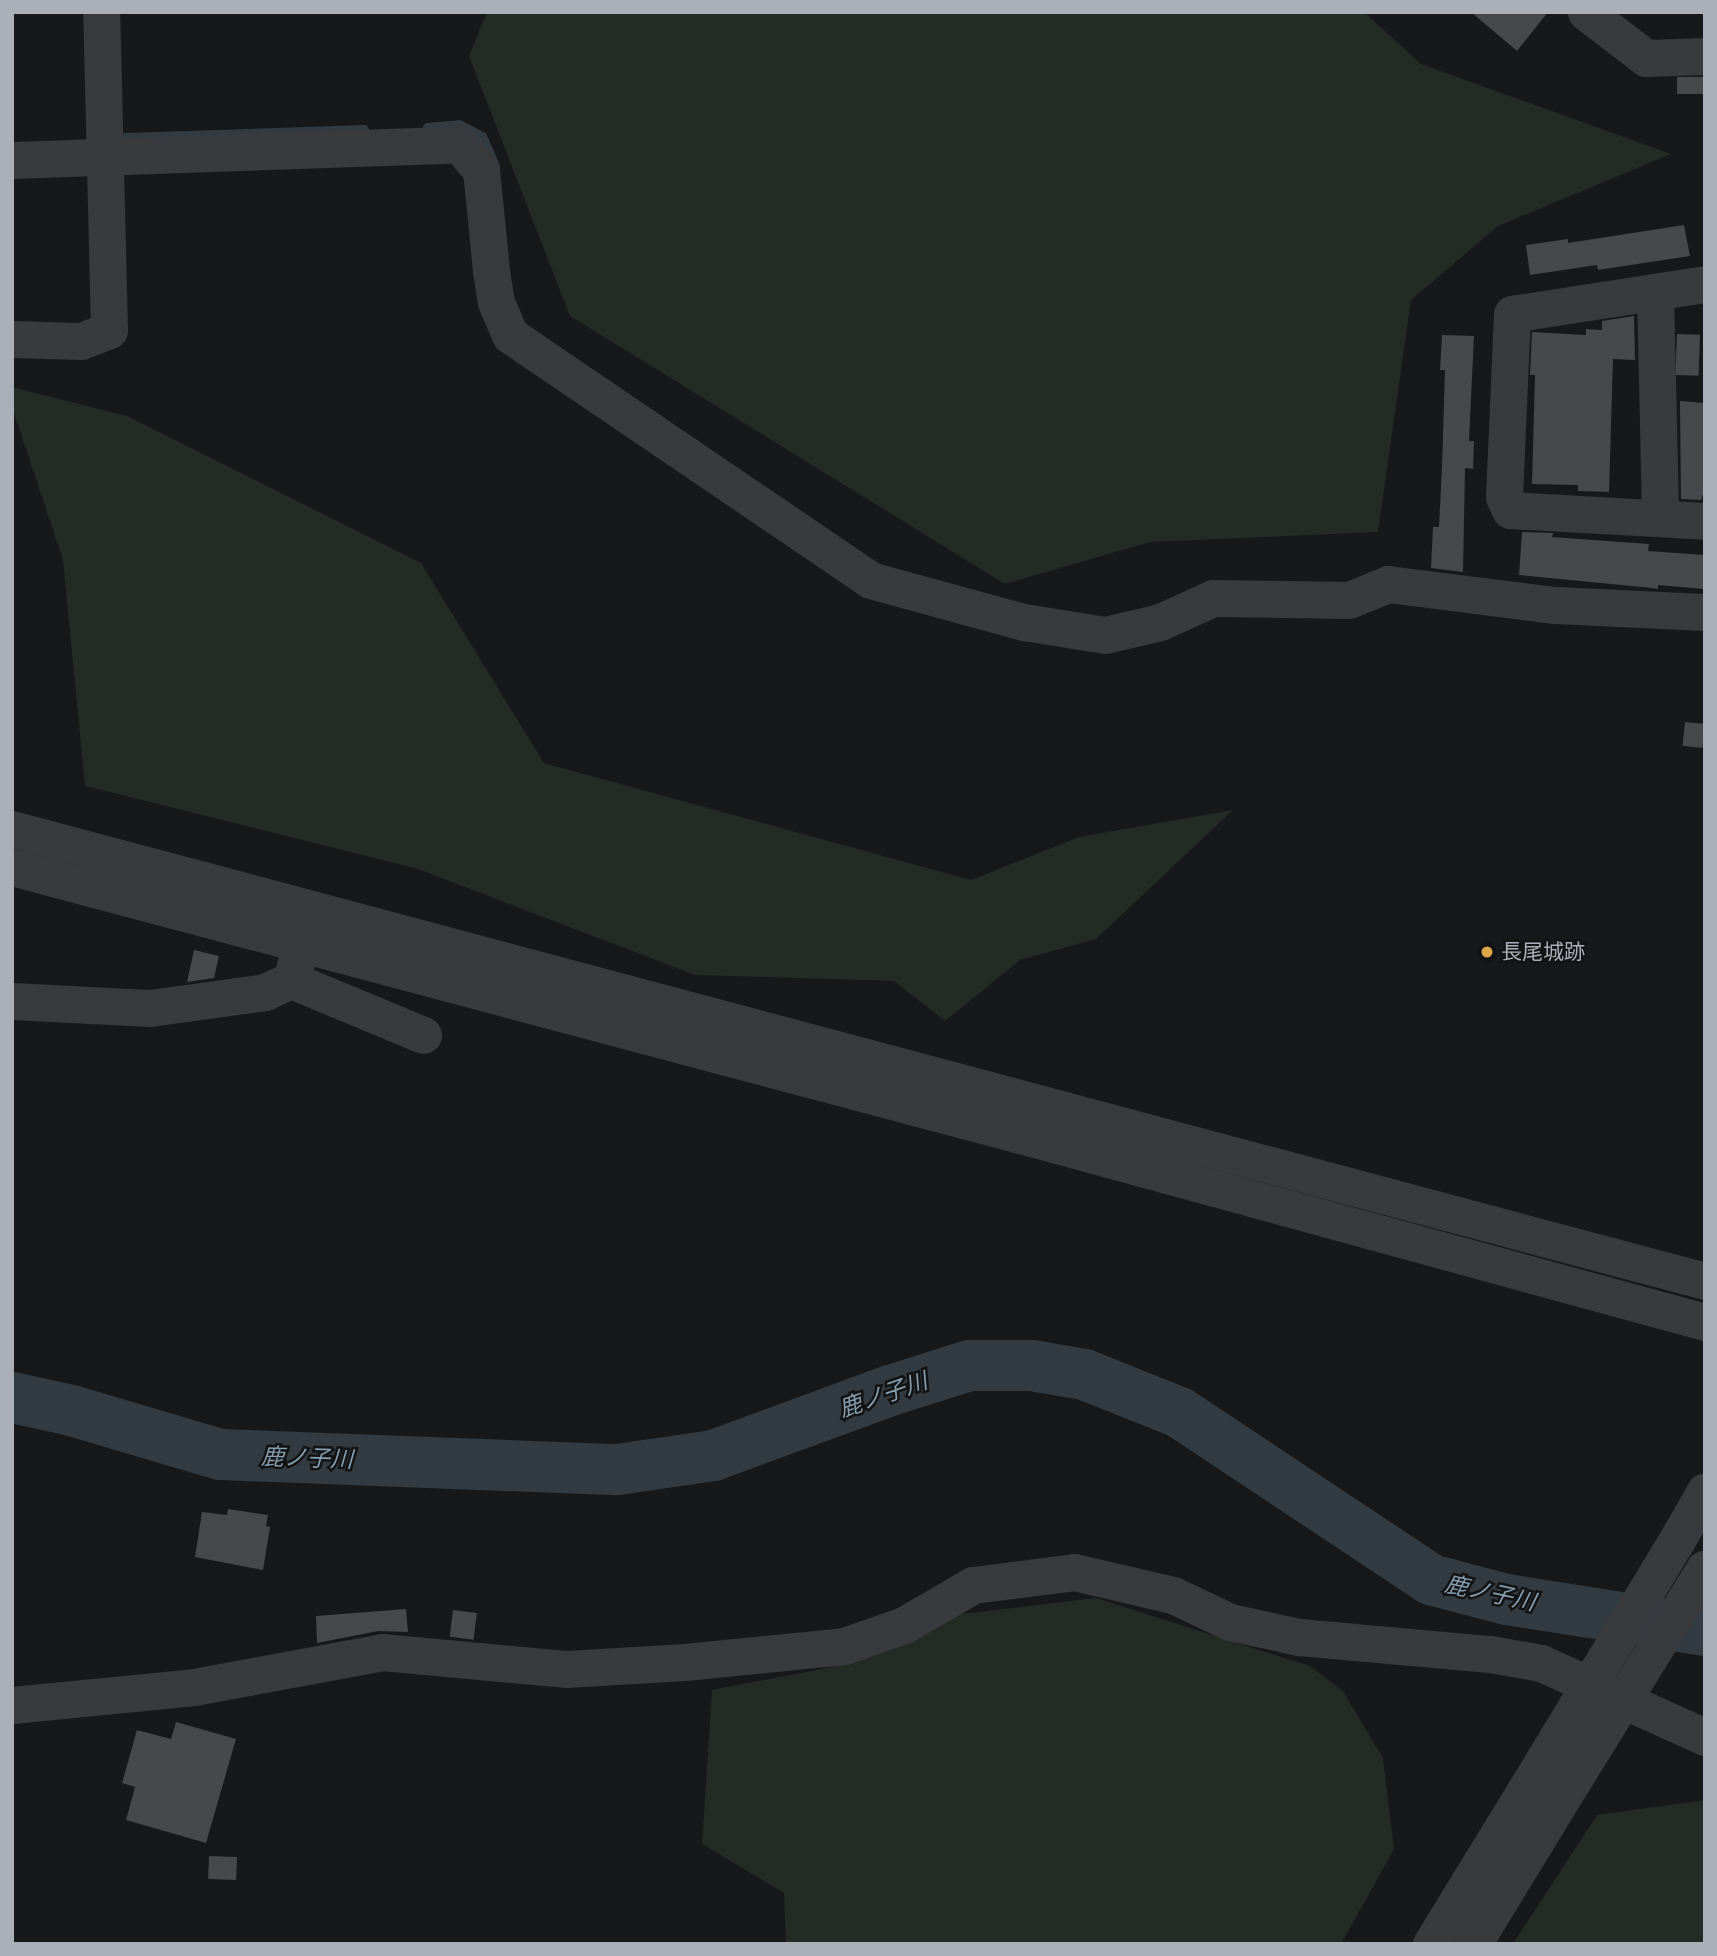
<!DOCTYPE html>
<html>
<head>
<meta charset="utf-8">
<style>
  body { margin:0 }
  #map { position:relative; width:1717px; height:1956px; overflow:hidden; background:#171819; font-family:Jost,"Noto Sans JP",sans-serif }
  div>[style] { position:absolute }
  .green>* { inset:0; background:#242b25 }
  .stream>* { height:9px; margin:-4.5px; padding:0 4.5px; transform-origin:4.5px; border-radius:4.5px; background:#323b41 }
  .river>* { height:51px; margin:-25.5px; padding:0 25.5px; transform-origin:25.5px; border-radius:25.5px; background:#323b41 }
  .building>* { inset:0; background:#47484b; transform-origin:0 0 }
  .minor>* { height:37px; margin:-18.5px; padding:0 18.5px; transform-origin:18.5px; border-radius:18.5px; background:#393a3e }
  .minor-bridge>* { height:37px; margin:-18.5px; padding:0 18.5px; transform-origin:18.5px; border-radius:18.5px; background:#393a3e }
  .dots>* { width:19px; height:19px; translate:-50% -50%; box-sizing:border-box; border:4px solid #121314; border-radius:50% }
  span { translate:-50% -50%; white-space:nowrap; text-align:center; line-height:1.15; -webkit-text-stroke:5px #121314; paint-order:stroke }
  .poi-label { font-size:21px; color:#abafb7 }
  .left { translate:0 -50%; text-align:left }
  .water-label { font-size:23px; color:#869dae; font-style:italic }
  .frame { position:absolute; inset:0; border:14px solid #abafb7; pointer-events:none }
</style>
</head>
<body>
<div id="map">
  <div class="green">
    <i style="clip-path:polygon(487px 12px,1364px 12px,1421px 64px,1671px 154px,1498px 226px,1411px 300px,1378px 532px,1150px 542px,1005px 584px,570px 316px,469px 56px)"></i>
    <i style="clip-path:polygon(12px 387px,127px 416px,421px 563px,544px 763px,971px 880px,1079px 837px,1233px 810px,1096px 939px,1020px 960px,945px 1021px,894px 981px,695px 975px,418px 869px,85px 786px,63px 560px,12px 407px)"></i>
    <i style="clip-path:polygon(1096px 1598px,1310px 1666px,1343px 1691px,1383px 1758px,1394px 1849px,1341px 1944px,786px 1944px,784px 1893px,702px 1844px,712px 1690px,837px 1666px,953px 1615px)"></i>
    <i style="clip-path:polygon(1705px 1800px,1705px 1944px,1513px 1944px,1597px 1815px)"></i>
  </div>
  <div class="stream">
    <i style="left:427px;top:127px;width:32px;rotate:-5deg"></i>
    <i style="left:459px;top:124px;width:26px;rotate:28deg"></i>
    <i style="left:482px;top:136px;width:32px;rotate:66deg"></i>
    <i style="left:125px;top:137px;width:239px;rotate:-1.9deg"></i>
  </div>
  <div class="river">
    <i style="left:12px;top:1397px;width:60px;rotate:12.4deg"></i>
    <i style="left:71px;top:1410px;width:155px;rotate:16.5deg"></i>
    <i style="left:220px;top:1454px;width:397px;rotate:2.2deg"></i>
    <i style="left:617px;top:1469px;width:97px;rotate:-8.3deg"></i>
    <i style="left:713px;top:1455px;width:189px;rotate:-20.2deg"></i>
    <i style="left:890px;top:1390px;width:83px;rotate:-17.6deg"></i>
    <i style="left:969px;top:1365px;width:62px"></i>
    <i style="left:1031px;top:1365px;width:54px;rotate:9.6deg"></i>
    <i style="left:1084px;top:1374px;width:102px;rotate:21.8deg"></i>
    <i style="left:1179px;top:1412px;width:301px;rotate:33.6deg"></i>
    <i style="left:1430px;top:1579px;width:79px;rotate:14.7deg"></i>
    <i style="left:1506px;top:1599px;width:201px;rotate:8.9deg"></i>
  </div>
  <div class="building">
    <i style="clip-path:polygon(1471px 12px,1548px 12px,1517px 51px)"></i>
    <i style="left:1705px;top:77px;width:17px;height:28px;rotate:90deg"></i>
    <i style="clip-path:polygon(1684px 225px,1690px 256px,1598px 270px,1597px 265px,1530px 275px,1526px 245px,1568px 239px,1568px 243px)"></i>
    <i style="clip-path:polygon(1634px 316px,1635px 360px,1613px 359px,1609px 492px,1578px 491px,1578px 485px,1532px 484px,1535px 375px,1530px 375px,1532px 332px,1586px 335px,1586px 329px,1602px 330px,1602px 321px)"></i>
    <i style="left:1677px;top:334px;width:23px;height:41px;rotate:2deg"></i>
    <i style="clip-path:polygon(1442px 335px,1474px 336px,1469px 441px,1474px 441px,1473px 469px,1465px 468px,1463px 572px,1431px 568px,1433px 527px,1439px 527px,1442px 467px,1445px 370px,1440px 370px)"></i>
    <i style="clip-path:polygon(1680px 401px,1705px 403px,1705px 488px,1701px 500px,1681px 499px)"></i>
    <i style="clip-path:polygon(1522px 532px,1553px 533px,1552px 537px,1649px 544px,1648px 551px,1705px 555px,1705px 589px,1658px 585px,1658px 589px,1652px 588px,1519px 575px)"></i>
    <i style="left:1685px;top:722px;width:20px;height:24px;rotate:6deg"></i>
    <i style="clip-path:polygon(194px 950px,219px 956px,214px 978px,187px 982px)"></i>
    <i style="clip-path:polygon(228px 1509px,268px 1515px,266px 1526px,270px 1527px,263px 1570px,195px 1557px,202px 1512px,227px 1515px)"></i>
    <i style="clip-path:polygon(406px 1609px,408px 1632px,378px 1631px,317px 1643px,316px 1616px)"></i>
    <i style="left:453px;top:1610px;width:24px;height:27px;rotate:7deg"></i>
    <i style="clip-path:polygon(176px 1722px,236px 1739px,206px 1843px,126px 1820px,135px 1787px,122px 1783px,137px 1730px,171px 1739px)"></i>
    <i style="left:209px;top:1856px;width:28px;height:23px;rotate:2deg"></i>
  </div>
  <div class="minor">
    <i style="left:1586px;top:12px;width:76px;rotate:37.5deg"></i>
    <i style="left:1646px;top:58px;width:59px;rotate:-1.9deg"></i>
    <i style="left:12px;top:160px;width:447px;rotate:-2deg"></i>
    <i style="left:459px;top:144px;width:34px;rotate:50deg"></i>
    <i style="left:481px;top:170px;width:101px;rotate:84.3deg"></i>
    <i style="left:491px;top:271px;width:31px;rotate:81deg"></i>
    <i style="left:496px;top:302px;width:36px;rotate:67deg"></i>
    <i style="left:510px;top:335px;width:435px;rotate:34.2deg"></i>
    <i style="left:870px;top:580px;width:160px;rotate:15.3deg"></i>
    <i style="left:1024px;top:622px;width:82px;rotate:9.1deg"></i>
    <i style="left:1105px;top:635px;width:57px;rotate:-13.3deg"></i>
    <i style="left:1160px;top:622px;width:58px;rotate:-24.4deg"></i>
    <i style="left:1213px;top:598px;width:136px;rotate:0.8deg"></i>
    <i style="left:1349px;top:600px;width:42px;rotate:-22.3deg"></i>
    <i style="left:1388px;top:584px;width:168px;rotate:7.2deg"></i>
    <i style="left:1555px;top:605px;width:150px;rotate:2.7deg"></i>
    <i style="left:1705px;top:284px;width:195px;rotate:171.2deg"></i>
    <i style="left:1512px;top:314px;width:183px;rotate:92.5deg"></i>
    <i style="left:1504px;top:497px;width:14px;rotate:65deg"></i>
    <i style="left:1510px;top:510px;width:195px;rotate:3.2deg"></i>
    <i style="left:1655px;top:292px;width:226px;rotate:88.7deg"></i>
    <i style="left:12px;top:339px;width:69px;rotate:1.7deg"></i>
    <i style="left:81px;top:341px;width:30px;rotate:-21deg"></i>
    <i style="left:109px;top:330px;width:318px;rotate:-91.4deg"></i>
    <i style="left:12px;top:829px;width:1752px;rotate:14.95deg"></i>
    <i style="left:12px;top:867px;width:1054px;rotate:14.89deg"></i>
    <i style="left:1031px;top:1138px;width:699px;rotate:15.27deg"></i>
    <i style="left:291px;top:980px;width:143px;rotate:22.6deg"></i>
    <i style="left:12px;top:1001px;width:138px;rotate:2.9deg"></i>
    <i style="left:150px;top:1008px;width:116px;rotate:-7.9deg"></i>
    <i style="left:265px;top:992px;width:29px;rotate:-25deg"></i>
    <i style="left:291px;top:980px;width:61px;rotate:-73.9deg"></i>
    <i style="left:1674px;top:1545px;width:62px;rotate:-60.1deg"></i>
    <i style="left:12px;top:1705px;width:183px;rotate:-5.6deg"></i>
    <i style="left:194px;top:1687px;width:191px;rotate:-10.5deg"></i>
    <i style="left:382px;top:1652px;width:186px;rotate:5.3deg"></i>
    <i style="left:567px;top:1669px;width:118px;rotate:-3.4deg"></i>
    <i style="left:685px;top:1662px;width:160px;rotate:-5.7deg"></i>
    <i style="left:844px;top:1646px;width:64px;rotate:-19.3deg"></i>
    <i style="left:904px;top:1625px;width:80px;rotate:-30.1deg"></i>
    <i style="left:973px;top:1585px;width:102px;rotate:-7.3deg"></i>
    <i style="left:1074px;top:1572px;width:102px;rotate:13.1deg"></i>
    <i style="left:1173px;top:1595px;width:63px;rotate:25.3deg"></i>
    <i style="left:1230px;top:1622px;width:71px;rotate:12.3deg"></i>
    <i style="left:1299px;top:1637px;width:192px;rotate:5.1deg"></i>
    <i style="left:1490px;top:1654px;width:52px;rotate:10deg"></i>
    <i style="left:1541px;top:1663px;width:180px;rotate:24.3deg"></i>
    <i style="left:1431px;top:1944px;width:215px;rotate:-58.5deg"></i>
    <i style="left:1473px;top:1944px;width:190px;rotate:-58.6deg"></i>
  </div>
  <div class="minor-bridge">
    <i style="left:1543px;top:1761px;width:253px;rotate:-58.8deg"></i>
    <i style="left:1572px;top:1782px;width:251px;rotate:-58.2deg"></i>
  </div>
  <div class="dots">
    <i style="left:1487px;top:952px;background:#dea64b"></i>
  </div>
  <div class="poi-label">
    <span class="left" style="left:1501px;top:952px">長尾城跡</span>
  </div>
  <div class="water-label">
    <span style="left:883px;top:1395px;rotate:-19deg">鹿ノ子川</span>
    <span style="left:307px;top:1458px;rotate:2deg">鹿ノ子川</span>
    <span style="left:1490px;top:1593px;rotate:12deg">鹿ノ子川</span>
  </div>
  <div class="frame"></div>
</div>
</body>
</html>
